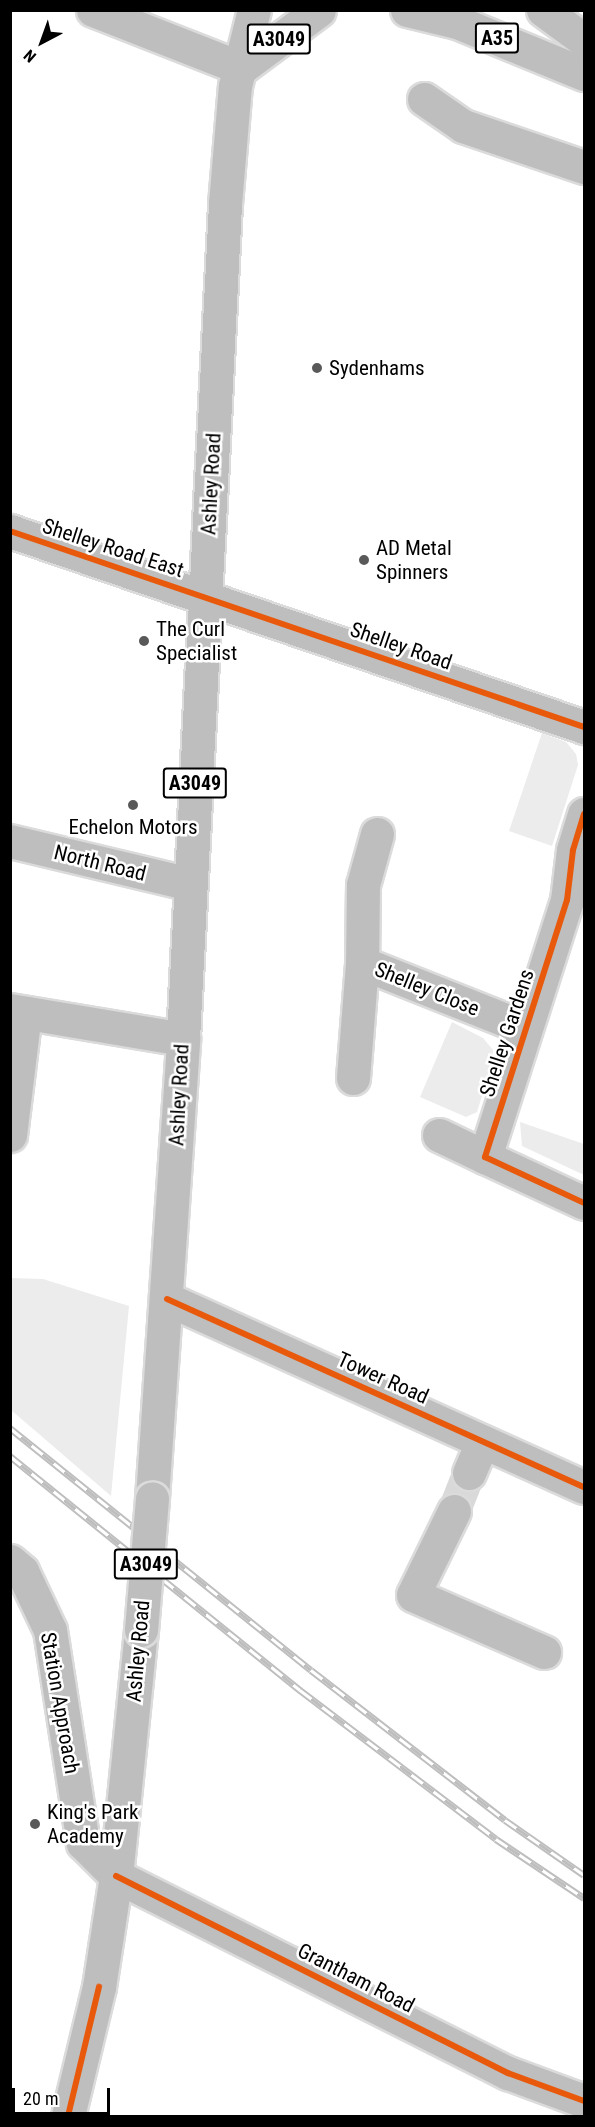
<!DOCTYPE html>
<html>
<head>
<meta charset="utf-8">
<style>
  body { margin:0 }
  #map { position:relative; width:595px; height:2127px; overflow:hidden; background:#fff; font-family:"Roboto Condensed",sans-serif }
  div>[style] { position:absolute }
  .green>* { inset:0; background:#ececec }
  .minor-tunnel>* { height:33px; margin-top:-16.5px; transform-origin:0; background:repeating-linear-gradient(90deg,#d9d9d9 0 33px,transparent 0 49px) }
  .roads { filter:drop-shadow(2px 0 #dbdbdb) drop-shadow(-2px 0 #dbdbdb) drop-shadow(0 2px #dbdbdb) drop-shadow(0 -2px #dbdbdb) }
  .minor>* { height:33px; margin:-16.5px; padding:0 16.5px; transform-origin:16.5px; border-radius:16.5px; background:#bebebe }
  .major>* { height:33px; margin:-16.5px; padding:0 16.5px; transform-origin:16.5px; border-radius:16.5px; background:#bebebe }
  .rail>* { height:7px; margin-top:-3.5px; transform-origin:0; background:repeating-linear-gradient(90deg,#fff 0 14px,#bebebe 0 28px); box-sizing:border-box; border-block:2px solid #bebebe }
  .bridges { filter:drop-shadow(2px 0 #dbdbdb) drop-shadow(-2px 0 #dbdbdb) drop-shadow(0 2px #dbdbdb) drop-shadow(0 -2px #dbdbdb) }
  .major-bridge>* { height:33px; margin:-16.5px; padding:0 16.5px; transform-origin:16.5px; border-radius:16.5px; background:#bebebe }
  .cycleway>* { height:6px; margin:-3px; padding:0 3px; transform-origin:3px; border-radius:3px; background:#e8590c }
  .dots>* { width:16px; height:16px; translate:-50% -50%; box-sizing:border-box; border:3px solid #fff; border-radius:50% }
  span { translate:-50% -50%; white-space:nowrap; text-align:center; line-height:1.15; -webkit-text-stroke:5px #fff; paint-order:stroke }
  .shield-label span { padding:2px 4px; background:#fff; border:2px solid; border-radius:4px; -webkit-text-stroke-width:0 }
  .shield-label { font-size:20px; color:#000; font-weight:700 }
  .poi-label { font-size:21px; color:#000 }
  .left { translate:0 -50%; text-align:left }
  .street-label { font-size:21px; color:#000 }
  .frame { position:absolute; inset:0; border:12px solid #000; pointer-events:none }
  .north { position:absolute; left:12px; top:12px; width:60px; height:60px; -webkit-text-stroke:4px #fff; paint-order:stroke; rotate:221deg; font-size:16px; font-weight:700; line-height:24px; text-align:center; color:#000 }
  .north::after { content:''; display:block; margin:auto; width:21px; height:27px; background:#000; clip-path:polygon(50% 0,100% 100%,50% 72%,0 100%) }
  .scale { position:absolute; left:12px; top:2088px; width:98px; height:27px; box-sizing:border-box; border:3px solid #000; border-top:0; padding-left:8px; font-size:18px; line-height:21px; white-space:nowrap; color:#000; -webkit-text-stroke:4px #fff; paint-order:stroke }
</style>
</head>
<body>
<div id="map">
  <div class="green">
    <i style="clip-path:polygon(542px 733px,566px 742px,576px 754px,578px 765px,552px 846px,509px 831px)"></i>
    <i style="clip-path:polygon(452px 1022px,483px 1038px,493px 1050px,493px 1061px,477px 1112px,466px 1117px,420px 1097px)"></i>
    <i style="clip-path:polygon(520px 1122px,584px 1144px,584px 1175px,522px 1146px)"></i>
    <i style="clip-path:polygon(11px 1278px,43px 1279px,129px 1306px,111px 1496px,11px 1410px)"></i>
  </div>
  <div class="minor-tunnel">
    <i style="left:454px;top:1511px;width:41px;rotate:-68.5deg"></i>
  </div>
  <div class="roads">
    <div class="minor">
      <i style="left:93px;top:10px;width:159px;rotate:21.4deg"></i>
      <i style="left:424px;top:99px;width:47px;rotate:34.7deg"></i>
      <i style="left:463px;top:126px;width:128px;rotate:18.7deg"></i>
      <i style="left:10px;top:531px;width:607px;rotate:18.85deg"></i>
      <i style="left:584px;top:814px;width:38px;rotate:107deg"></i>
      <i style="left:573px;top:850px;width:50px;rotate:96.8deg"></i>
      <i style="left:567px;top:900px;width:270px;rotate:107.7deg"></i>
      <i style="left:485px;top:1157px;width:109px;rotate:24.9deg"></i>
      <i style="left:377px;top:834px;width:53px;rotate:105.4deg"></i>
      <i style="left:363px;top:885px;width:78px;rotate:90.7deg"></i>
      <i style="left:362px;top:963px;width:175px;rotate:21.7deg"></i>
      <i style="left:10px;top:841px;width:185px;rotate:13.4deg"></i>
      <i style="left:10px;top:1010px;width:175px;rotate:9.5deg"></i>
      <i style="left:353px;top:1078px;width:115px;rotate:-85.5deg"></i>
      <i style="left:10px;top:1135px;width:123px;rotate:-83deg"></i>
      <i style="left:439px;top:1135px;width:51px;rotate:25.6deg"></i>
      <i style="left:167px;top:1299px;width:457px;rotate:24.3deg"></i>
      <i style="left:469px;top:1473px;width:34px;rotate:-67deg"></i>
      <i style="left:454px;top:1511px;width:93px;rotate:116deg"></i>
      <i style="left:413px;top:1595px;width:143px;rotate:23.5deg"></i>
      <i style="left:10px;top:1561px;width:16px;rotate:40deg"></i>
      <i style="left:22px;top:1571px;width:65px;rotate:64.6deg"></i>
      <i style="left:50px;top:1630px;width:216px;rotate:81.2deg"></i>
      <i style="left:83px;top:1843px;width:47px;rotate:45deg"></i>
      <i style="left:116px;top:1876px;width:439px;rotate:26.7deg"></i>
      <i style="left:508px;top:2073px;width:81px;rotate:20.2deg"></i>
    </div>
    <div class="major">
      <i style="left:407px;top:10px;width:51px;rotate:13.5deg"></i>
      <i style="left:457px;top:22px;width:137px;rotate:22.3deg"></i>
      <i style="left:543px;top:10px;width:51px;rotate:36.2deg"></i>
      <i style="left:241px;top:68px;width:97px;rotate:-36.6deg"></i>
      <i style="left:152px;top:1498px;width:460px;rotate:-86.1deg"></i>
      <i style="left:183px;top:1039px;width:836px;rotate:-87.12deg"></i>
      <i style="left:225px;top:204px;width:118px;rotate:-85.2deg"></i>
      <i style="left:235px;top:86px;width:78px;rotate:-76deg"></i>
      <i style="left:68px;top:2116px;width:133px;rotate:-76.5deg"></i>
      <i style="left:99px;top:1987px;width:112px;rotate:-81.3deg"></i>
      <i style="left:116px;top:1876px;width:247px;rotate:-84.2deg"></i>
    </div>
  </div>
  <div class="rail">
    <i style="left:10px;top:1428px;width:386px;rotate:38.8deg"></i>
    <i style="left:311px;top:1670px;width:245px;rotate:37.7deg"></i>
    <i style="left:505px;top:1820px;width:96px;rotate:34.8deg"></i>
    <i style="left:10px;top:1456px;width:373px;rotate:38.9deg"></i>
    <i style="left:300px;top:1690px;width:246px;rotate:37.2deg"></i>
    <i style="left:496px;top:1839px;width:106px;rotate:33.8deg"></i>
  </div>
  <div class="bridges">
    <div class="major-bridge">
      <i style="left:141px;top:1630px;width:132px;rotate:-85.2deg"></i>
    </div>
  </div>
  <div class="cycleway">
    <i style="left:10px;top:531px;width:607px;rotate:18.85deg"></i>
    <i style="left:584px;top:814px;width:38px;rotate:107deg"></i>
    <i style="left:573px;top:850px;width:50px;rotate:96.8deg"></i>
    <i style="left:567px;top:900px;width:270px;rotate:107.7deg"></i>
    <i style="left:485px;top:1157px;width:109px;rotate:24.9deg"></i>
    <i style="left:167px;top:1299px;width:457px;rotate:24.3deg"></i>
    <i style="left:116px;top:1876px;width:439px;rotate:26.7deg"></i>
    <i style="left:508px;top:2073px;width:81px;rotate:20.2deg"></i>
    <i style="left:68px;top:2116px;width:133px;rotate:-76.5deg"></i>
  </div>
  <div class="dots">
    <i style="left:317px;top:368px;background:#595959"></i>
    <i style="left:364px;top:560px;background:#595959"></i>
    <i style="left:144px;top:641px;background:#595959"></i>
    <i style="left:133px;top:805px;background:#595959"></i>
    <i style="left:35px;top:1824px;background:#595959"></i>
  </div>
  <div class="shield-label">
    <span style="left:497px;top:38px">A35</span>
    <span style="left:279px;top:39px">A3049</span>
    <span style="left:195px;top:783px">A3049</span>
    <span style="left:146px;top:1564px">A3049</span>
  </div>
  <div class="poi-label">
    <span class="left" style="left:329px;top:368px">Sydenhams</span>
    <span class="left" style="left:376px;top:560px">AD Metal<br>Spinners</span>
    <span class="left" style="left:156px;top:641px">The Curl<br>Specialist</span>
    <span style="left:133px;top:827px">Echelon Motors</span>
    <span class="left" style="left:47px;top:1824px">King's Park<br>Academy</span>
  </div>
  <div class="street-label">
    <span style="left:211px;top:484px;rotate:-87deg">Ashley Road</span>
    <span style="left:113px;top:548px;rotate:18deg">Shelley Road East</span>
    <span style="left:401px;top:646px;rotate:19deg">Shelley Road</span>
    <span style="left:100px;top:863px;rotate:14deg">North Road</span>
    <span style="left:427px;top:989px;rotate:22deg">Shelley Close</span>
    <span style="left:507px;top:1033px;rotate:-72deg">Shelley Gardens</span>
    <span style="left:179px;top:1095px;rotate:-87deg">Ashley Road</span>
    <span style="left:383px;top:1378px;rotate:24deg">Tower Road</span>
    <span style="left:138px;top:1651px;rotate:-85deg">Ashley Road</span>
    <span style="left:60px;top:1703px;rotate:80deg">Station Approach</span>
    <span style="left:356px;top:1978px;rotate:27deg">Grantham Road</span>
  </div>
  <div class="frame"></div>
  <div class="north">N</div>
  <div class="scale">20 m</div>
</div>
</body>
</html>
